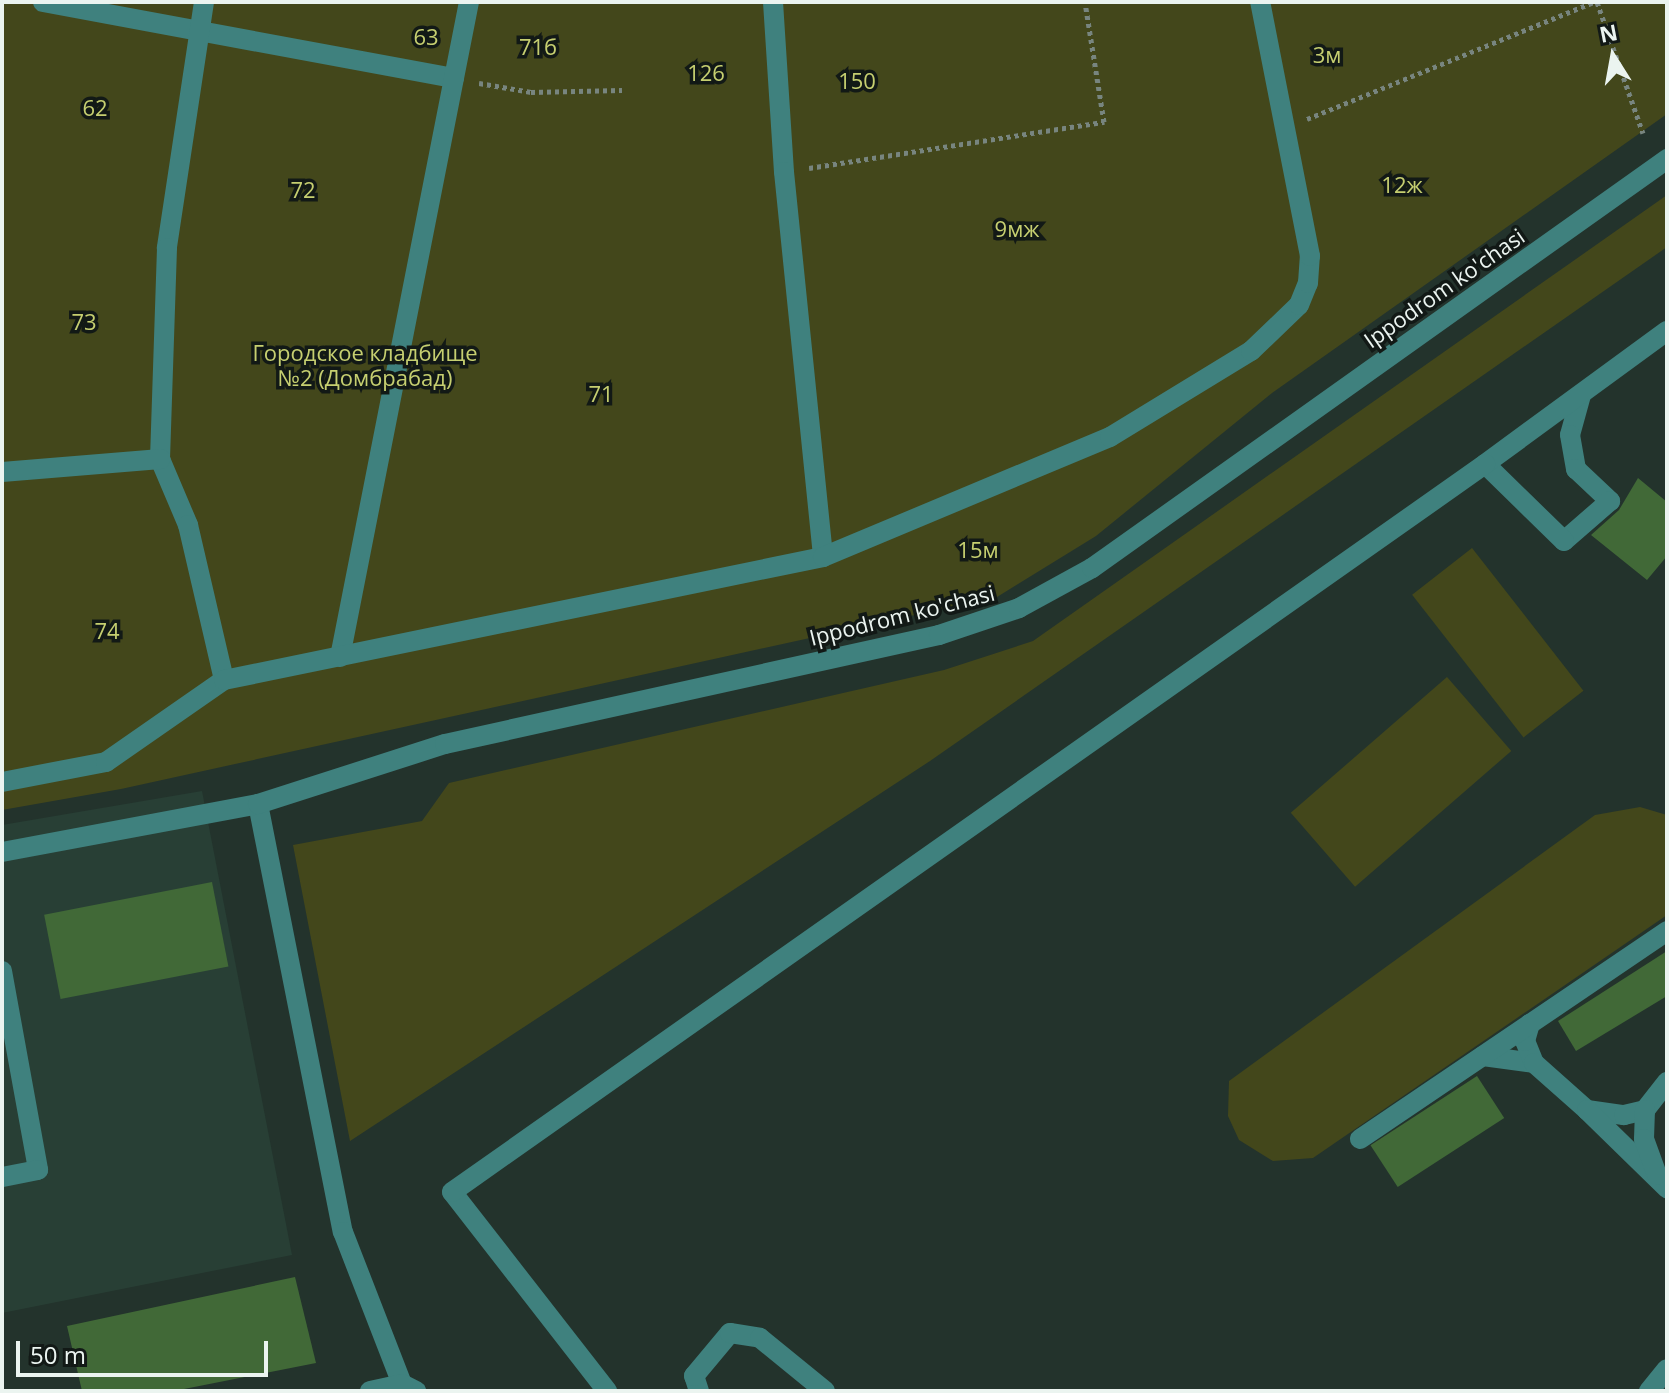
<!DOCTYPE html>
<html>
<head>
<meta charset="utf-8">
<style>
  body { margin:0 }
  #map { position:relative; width:1669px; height:1393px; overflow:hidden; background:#23332c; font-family:"Open Sans",sans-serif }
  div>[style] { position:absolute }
  .built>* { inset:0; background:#283f35 }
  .green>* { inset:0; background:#43471b; transform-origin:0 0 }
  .building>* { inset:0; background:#416937; transform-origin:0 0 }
  .path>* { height:5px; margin-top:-2.5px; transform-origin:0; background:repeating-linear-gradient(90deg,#78857f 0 4px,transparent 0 8px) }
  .minor>* { height:20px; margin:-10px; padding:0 10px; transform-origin:10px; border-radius:10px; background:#3f817e }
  span { translate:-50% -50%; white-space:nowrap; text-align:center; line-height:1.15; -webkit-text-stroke:7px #121916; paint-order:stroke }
  .park-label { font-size:22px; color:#c6cf70 }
  .street-label { font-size:22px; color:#ebf4f0 }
  .frame { position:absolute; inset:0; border:4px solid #ebf4f0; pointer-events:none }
  .north { position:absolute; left:1573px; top:16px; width:80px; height:80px; -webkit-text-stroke:6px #121916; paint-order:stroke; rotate:349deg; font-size:22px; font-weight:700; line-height:32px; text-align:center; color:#ebf4f0 }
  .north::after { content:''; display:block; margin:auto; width:28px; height:36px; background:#ebf4f0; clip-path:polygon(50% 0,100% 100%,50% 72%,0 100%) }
  .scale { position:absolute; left:16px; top:1341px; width:252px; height:36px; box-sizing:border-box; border:4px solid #ebf4f0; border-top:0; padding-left:10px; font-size:24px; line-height:28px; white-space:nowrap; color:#ebf4f0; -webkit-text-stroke:6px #121916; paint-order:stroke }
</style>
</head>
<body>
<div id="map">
  <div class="built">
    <i style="clip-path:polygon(202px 791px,292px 1255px,2px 1313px,2px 825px)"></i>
  </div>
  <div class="green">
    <i style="clip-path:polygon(2px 2px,1667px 2px,1667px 114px,1272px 393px,1096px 536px,997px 597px,121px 789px,2px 810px)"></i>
    <i style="clip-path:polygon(1667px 195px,1667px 247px,930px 761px,350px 1141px,293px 845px,422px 821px,449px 783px,944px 670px,1033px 641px)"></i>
    <i style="left:1472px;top:548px;width:181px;height:76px;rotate:52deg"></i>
    <i style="left:1447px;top:677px;width:98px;height:207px;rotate:49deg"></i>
    <i style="clip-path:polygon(1640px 807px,1667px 815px,1667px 915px,1313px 1158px,1273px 1161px,1239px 1140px,1228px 1116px,1229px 1081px,1595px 815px)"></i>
  </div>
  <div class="building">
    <i style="clip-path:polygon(1638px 478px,1667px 502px,1667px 556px,1647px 580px,1591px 535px,1619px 510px)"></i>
    <i style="left:212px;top:882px;width:86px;height:171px;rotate:79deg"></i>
    <i style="clip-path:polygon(1667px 951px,1667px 996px,1576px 1051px,1558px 1021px)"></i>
    <i style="left:1477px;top:1076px;width:50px;height:127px;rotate:57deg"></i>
    <i style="clip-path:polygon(295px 1277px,316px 1363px,174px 1391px,82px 1391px,67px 1326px)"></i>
  </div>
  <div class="path">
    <i style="left:1597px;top:2px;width:139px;rotate:70.7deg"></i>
    <i style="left:479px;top:83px;width:53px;rotate:9.8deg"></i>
    <i style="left:531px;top:92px;width:91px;rotate:-1.3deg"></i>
    <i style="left:1307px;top:119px;width:310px;rotate:-22.2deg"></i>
    <i style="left:809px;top:168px;width:299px;rotate:-8.9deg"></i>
    <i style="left:1104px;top:122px;width:121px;rotate:-99deg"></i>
  </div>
  <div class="minor">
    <i style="left:43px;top:2px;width:418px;rotate:10.5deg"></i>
    <i style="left:204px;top:2px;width:249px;rotate:98.6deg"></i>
    <i style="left:167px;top:248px;width:211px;rotate:91.9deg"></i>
    <i style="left:160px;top:459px;width:72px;rotate:67deg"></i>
    <i style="left:188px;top:525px;width:159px;rotate:76.9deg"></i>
    <i style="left:773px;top:2px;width:170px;rotate:86.3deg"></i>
    <i style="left:784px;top:172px;width:387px;rotate:84.2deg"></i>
    <i style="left:1581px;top:395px;width:41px;rotate:105.4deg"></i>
    <i style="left:1570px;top:435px;width:35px;rotate:80deg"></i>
    <i style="left:1576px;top:469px;width:47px;rotate:43.3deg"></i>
    <i style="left:1610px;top:501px;width:61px;rotate:139deg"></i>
    <i style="left:1564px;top:541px;width:110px;rotate:-135.7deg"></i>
    <i style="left:1485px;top:464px;width:225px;rotate:-36.2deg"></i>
    <i style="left:2px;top:472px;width:159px;rotate:-4.7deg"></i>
    <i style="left:340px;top:657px;width:668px;rotate:-78.86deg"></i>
    <i style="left:2px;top:782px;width:106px;rotate:-10.9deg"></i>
    <i style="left:106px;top:762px;width:144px;rotate:-34.8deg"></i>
    <i style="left:224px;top:680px;width:611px;rotate:-11.6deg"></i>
    <i style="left:823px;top:557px;width:311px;rotate:-22.7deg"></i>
    <i style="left:1110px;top:437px;width:165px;rotate:-31.4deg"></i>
    <i style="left:1251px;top:351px;width:66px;rotate:-43.8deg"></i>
    <i style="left:1299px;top:305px;width:24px;rotate:-68deg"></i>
    <i style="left:1308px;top:283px;width:27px;rotate:-86deg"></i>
    <i style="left:1310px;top:256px;width:259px;rotate:-101.1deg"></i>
    <i style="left:258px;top:804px;width:436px;rotate:78.8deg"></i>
    <i style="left:343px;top:1232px;width:163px;rotate:68.8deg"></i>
    <i style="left:402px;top:1384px;width:16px;rotate:27deg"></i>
    <i style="left:2px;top:852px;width:260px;rotate:-10.6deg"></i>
    <i style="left:258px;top:804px;width:196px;rotate:-17.8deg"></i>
    <i style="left:445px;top:744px;width:506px;rotate:-12.44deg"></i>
    <i style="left:939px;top:635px;width:84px;rotate:-18.6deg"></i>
    <i style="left:1019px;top:608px;width:83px;rotate:-28.7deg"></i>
    <i style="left:1092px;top:568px;width:706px;rotate:-35.42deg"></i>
    <i style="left:2px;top:971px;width:202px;rotate:79.7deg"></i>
    <i style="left:38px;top:1170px;width:37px;rotate:169deg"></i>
    <i style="left:1483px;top:1056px;width:51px;rotate:7.8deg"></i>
    <i style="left:1534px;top:1063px;width:24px;rotate:-112deg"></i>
    <i style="left:1525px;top:1041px;width:18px;rotate:-74deg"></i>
    <i style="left:1534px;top:1063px;width:71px;rotate:41.6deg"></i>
    <i style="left:1587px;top:1110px;width:37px;rotate:8deg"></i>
    <i style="left:1624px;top:1115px;width:22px;rotate:-13deg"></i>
    <i style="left:1645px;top:1110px;width:36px;rotate:-52deg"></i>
    <i style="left:1587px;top:1110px;width:112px;rotate:44.3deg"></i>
    <i style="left:1645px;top:1110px;width:29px;rotate:92deg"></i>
    <i style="left:1644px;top:1139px;width:38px;rotate:70deg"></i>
    <i style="left:1360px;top:1139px;width:371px;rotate:-34.1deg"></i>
    <i style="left:370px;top:1391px;width:33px;rotate:-12deg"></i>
    <i style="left:607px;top:1391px;width:252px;rotate:-127.9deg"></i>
    <i style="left:452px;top:1192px;width:1264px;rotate:-35.17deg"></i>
    <i style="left:699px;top:1391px;width:16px;rotate:-108deg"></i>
    <i style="left:694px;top:1376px;width:56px;rotate:-50.1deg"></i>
    <i style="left:730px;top:1333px;width:30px;rotate:9deg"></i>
    <i style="left:760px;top:1338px;width:84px;rotate:39.2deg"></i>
    <i style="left:1649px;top:1391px;width:28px;rotate:-51deg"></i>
  </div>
  <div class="park-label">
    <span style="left:426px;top:37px">63</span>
    <span style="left:538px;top:47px">71б</span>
    <span style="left:1327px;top:55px">3м</span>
    <span style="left:706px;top:73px">126</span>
    <span style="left:857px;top:81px">150</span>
    <span style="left:95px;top:108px">62</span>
    <span style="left:1402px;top:185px">12ж</span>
    <span style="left:303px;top:190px">72</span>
    <span style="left:1017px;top:229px">9мж</span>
    <span style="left:84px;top:322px">73</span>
    <span style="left:365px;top:365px">Городское кладбище<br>№2 (Домбрабад)</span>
    <span style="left:601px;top:394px">71</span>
    <span style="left:978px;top:550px">15м</span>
    <span style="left:107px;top:631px">74</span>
  </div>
  <div class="street-label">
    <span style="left:1444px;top:288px;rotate:-35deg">Ippodrom ko'chasi</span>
    <span style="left:902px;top:615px;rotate:-14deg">Ippodrom ko'chasi</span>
  </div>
  <div class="frame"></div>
  <div class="north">N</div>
  <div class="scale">50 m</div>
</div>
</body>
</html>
